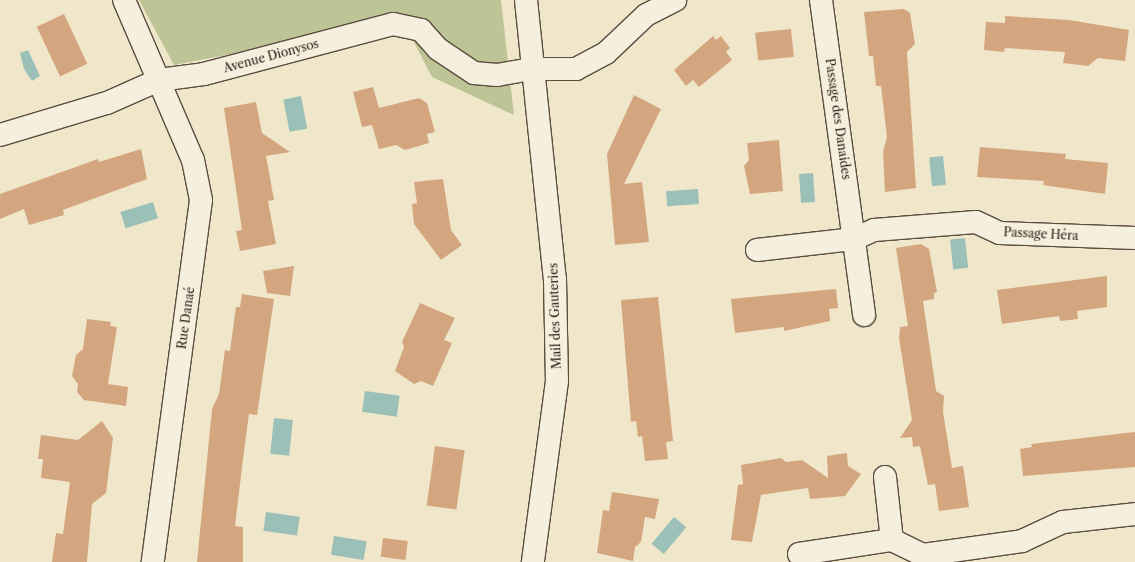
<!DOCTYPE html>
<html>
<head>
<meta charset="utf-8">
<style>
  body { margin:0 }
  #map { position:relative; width:1135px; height:562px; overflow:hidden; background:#f0e7ca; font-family:"Libre Caslon Text",serif }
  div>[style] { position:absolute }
  .green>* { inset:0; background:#bdc495 }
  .water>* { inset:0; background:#9ac0b7; transform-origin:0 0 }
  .building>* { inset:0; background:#d4a67f; transform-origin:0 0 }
  .roads { filter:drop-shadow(1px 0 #5b4c40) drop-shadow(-1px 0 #5b4c40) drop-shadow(0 1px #5b4c40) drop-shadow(0 -1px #5b4c40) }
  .minor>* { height:22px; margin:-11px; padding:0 11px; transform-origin:11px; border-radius:11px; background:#f5efdd }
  span { translate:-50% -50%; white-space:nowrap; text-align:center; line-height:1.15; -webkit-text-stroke:4px #f5efdd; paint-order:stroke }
  .street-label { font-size:12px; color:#291912 }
</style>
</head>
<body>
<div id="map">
  <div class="green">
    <i style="clip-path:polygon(139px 0,501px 0,514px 115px,432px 77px,403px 21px,174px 65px)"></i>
  </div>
  <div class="water">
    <i style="clip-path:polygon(28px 50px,40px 76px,32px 81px,24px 69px,20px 53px)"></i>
    <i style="left:301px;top:96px;width:33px;height:18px;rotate:79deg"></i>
    <i style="left:943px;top:156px;width:29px;height:14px;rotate:84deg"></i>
    <i style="left:813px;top:173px;width:29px;height:14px;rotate:86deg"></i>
    <i style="left:698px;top:189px;width:15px;height:32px;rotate:86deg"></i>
    <i style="left:153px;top:202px;width:17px;height:34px;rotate:73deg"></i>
    <i style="left:965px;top:238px;width:30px;height:15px;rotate:84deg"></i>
    <i style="left:365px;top:391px;width:35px;height:21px;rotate:8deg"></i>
    <i style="left:274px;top:418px;width:19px;height:36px;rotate:6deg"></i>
    <i style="left:266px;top:512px;width:34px;height:19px;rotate:8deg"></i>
    <i style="left:674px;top:517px;width:16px;height:35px;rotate:40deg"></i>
    <i style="left:334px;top:536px;width:33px;height:19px;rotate:9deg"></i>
  </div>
  <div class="building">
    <i style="clip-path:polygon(904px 9px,910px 13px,915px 44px,907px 52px,916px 188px,885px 192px,883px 152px,887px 137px,881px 86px,876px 86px,873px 56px,869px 56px,864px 12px)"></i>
    <i style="left:64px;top:14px;width:55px;height:30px;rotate:65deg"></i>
    <i style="clip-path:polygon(1005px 16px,1069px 20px,1129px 30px,1125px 61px,1098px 58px,1088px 66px,1063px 63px,1065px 52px,1005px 48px,1004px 52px,984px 50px,986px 22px,1005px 23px)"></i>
    <i style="left:791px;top:29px;width:28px;height:36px;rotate:84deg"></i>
    <i style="clip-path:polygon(713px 36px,716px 40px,721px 36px,730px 48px,726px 52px,732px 60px,699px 87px,693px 80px,686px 86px,674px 70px)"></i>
    <i style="clip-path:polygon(373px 87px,379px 108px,419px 98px,427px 103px,435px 132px,427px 134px,429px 143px,405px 150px,396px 145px,379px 149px,372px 125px,362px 127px,353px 92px)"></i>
    <i style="clip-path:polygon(634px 95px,661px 109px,624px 184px,642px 182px,649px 242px,615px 245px,607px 154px)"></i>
    <i style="clip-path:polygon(256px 102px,262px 133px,290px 152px,266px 156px,274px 200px,268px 201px,276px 244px,240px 251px,236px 231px,242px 230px,224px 108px)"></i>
    <i style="clip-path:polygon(779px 140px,783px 191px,750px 194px,744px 166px,749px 160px,747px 143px)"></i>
    <i style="clip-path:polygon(980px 147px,1066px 154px,1065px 159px,1108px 163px,1105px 194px,1043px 185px,1044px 181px,977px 177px)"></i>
    <i style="clip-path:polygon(141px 149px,147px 179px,63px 210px,64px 215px,29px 225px,24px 209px,0 219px,0 194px,98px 159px,99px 162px)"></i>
    <i style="clip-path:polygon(443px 179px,451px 230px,462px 245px,441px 260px,414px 224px,412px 204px,417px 203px,414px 182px)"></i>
    <i style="clip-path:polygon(921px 244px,929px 249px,937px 292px,934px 293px,934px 299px,923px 301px,936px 391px,944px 396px,943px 412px,952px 468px,963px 466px,969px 507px,939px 511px,935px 484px,928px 485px,920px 446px,913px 447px,912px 437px,900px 438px,912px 420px,899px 338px,900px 327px,908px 326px,896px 248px)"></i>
    <i style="clip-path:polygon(294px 266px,290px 296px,267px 293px,263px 271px)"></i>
    <i style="clip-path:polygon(1107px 276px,1107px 307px,1077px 311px,1078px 319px,1060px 321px,1059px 316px,1002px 324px,997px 290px)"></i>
    <i style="clip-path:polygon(836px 289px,838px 308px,829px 309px,830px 321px,784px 331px,784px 327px,735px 333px,731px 299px)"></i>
    <i style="clip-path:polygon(242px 294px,274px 299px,257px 415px,249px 414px,243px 459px,235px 526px,243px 527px,243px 562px,197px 562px,212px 409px,219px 394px,225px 350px,230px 351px,236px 307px,240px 307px)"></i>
    <i style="clip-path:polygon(658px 297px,673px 441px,666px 442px,668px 459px,645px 461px,642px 436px,638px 437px,636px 421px,631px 422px,621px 300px)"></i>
    <i style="clip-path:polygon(420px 303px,455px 318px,444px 340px,452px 343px,433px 386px,421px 381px,414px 384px,395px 371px,404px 347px,402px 342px)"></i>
    <i style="clip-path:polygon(87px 319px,111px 322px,110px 326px,117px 327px,108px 384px,128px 387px,126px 406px,84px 400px,77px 392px,78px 384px,72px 376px,76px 355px,83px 349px)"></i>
    <i style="clip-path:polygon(102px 421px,113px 438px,106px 493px,92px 504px,87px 562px,52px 562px,56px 533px,63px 534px,70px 482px,41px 478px,43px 459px,38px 459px,41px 435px,78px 440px)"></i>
    <i style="clip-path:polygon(1135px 432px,1135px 467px,1023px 476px,1020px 449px,1032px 447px,1031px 444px)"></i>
    <i style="left:435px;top:446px;width:30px;height:60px;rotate:8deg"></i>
    <i style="clip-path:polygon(847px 453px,848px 466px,861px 474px,845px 496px,810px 499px,808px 488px,761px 495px,752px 542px,731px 540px,738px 485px,743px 484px,741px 465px,781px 458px,786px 462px,802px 460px,828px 478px,827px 456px)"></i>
    <i style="clip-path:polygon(612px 492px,659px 499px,655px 519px,645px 517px,641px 542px,635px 547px,633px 561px,597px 553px,603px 510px,609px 511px)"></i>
    <i style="left:383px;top:538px;width:25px;height:19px;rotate:7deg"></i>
  </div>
  <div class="roads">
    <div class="minor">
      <i style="left:124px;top:0;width:174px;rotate:66.7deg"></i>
      <i style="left:193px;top:160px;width:41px;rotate:78.7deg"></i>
      <i style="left:201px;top:200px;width:365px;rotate:97.6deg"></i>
      <i style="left:526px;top:0;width:281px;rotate:84.1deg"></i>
      <i style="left:555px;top:279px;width:102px;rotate:88.9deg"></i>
      <i style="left:557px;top:381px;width:183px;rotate:97.6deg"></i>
      <i style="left:821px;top:0;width:318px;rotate:82.2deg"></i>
      <i style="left:0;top:135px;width:112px;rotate:-16.7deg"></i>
      <i style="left:107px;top:103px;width:57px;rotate:-23.9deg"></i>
      <i style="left:159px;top:80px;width:45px;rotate:-7.6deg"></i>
      <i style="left:204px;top:74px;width:196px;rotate:-14.8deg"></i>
      <i style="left:393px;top:24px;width:29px;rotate:12deg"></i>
      <i style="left:421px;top:30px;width:25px;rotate:48deg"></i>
      <i style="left:438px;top:49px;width:43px;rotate:33.7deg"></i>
      <i style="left:474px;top:73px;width:23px;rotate:5deg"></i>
      <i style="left:497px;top:75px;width:36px;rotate:-10deg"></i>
      <i style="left:532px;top:69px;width:44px"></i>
      <i style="left:576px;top:69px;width:34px;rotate:-28deg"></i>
      <i style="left:606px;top:53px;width:55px;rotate:-43.5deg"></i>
      <i style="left:646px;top:15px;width:33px;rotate:-27deg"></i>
      <i style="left:757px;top:250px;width:98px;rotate:-6.5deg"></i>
      <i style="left:854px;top:239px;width:22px;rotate:-24deg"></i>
      <i style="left:874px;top:230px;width:102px;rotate:-4.5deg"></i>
      <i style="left:976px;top:222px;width:26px;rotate:25deg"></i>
      <i style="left:1000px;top:233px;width:135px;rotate:2.1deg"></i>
      <i style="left:885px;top:477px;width:63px;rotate:83.7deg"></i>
      <i style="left:799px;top:554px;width:94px;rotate:-8.6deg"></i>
      <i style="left:892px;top:540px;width:34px;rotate:26deg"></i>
      <i style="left:923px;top:555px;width:100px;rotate:-8deg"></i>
      <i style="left:1022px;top:541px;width:45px;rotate:-24.9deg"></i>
      <i style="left:1063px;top:522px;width:72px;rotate:-6.3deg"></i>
    </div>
  </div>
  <div class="street-label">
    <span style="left:271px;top:56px;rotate:-15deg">Avenue Dionysos</span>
    <span style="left:838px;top:119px;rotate:82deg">Passage des Danaides</span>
    <span style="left:1041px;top:234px;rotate:3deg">Passage Héra</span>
    <span style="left:555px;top:316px;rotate:-92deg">Mail des Gauteries</span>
    <span style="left:186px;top:318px;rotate:-82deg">Rue Danaé</span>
  </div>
</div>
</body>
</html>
